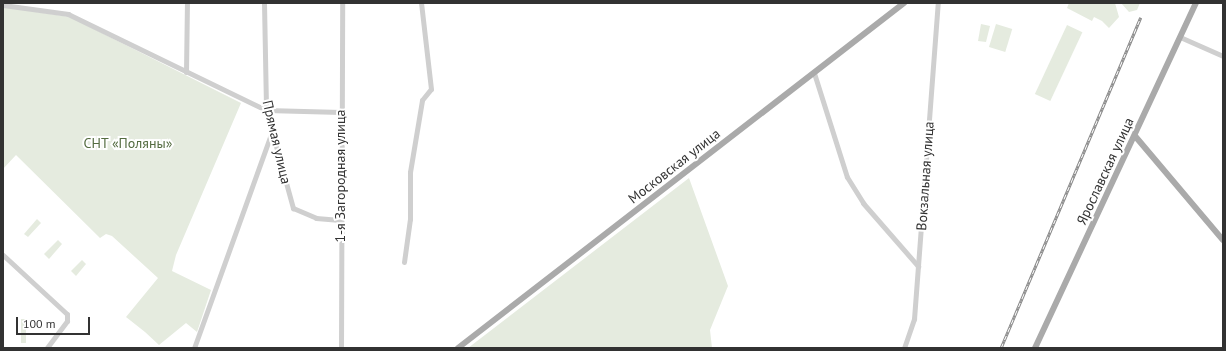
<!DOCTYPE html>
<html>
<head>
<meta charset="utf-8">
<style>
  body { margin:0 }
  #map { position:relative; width:1226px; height:351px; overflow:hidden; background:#fff; font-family:"PT Sans",sans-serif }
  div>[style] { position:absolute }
  .green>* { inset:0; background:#e5ebdf; transform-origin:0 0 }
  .minor>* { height:5px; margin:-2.5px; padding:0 2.5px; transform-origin:2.5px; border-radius:2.5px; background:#cfcfcf }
  .major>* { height:6px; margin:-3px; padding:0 3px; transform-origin:3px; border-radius:3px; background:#aaa }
  .rail>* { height:3px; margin-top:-1.5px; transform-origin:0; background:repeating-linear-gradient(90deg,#fff 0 4.5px,#878787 0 9px); box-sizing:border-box; border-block:1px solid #878787 }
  span { translate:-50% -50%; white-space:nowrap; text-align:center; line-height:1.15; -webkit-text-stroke:4px #fff; paint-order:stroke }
  .street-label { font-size:14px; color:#323232 }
  .park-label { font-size:14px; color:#546c41 }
  .frame { position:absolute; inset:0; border:4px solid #323232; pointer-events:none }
  .scale { position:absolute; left:16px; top:317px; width:74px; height:18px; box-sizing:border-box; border:2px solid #323232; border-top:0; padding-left:5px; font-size:12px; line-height:14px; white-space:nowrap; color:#323232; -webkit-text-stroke:3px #fff; paint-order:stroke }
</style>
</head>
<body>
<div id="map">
  <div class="green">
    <i style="clip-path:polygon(1069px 3px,1115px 3px,1119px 17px,1109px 28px,1102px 21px,1094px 17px,1092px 21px,1067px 8px)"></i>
    <i style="clip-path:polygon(1121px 3px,1140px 3px,1137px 10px,1129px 12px)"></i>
    <i style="clip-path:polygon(3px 7px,70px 17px,241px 103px,176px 255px,172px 271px,211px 290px,197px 332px,186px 323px,159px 345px,145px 332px,126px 317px,158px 278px,112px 236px,106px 234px,100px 238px,16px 155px,3px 169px)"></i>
    <i style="clip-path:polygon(981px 24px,990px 26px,986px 42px,978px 41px)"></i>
    <i style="left:996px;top:24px;width:17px;height:24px;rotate:17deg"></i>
    <i style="left:1067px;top:25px;width:17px;height:76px;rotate:25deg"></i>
    <i style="clip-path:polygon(689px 178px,728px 286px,710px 330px,712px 348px,468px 348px)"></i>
    <i style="clip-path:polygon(37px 219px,41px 223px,28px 237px,24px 234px)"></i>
    <i style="clip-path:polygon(58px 240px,62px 244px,49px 259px,44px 254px)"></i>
    <i style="clip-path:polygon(82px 260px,86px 264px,76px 276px,71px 271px)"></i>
    <i style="left:21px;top:319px;width:5px;height:24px"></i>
  </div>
  <div class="minor">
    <i style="left:264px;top:3px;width:107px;rotate:88.9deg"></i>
    <i style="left:266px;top:110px;width:102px;rotate:74.6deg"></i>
    <i style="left:293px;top:208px;width:25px;rotate:23deg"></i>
    <i style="left:316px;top:218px;width:24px;rotate:5deg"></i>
    <i style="left:3px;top:5px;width:66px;rotate:7.9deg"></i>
    <i style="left:68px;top:14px;width:220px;rotate:25.9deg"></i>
    <i style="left:266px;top:110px;width:75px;rotate:1.5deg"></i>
    <i style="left:1180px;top:37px;width:47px;rotate:23.8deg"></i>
    <i style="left:186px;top:72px;width:69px;rotate:-89.2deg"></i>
    <i style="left:814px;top:73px;width:109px;rotate:72.4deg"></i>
    <i style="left:847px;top:177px;width:31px;rotate:58deg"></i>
    <i style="left:863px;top:203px;width:84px;rotate:48.9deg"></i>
    <i style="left:3px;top:255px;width:87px;rotate:42.7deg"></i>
    <i style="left:67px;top:314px;width:7px;rotate:90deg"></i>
    <i style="left:67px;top:321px;width:34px;rotate:127deg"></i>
    <i style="left:404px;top:262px;width:43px;rotate:-82.1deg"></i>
    <i style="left:410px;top:219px;width:47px;rotate:-90deg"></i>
    <i style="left:410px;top:172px;width:73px;rotate:-80.5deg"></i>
    <i style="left:422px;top:100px;width:14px;rotate:-51deg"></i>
    <i style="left:431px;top:89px;width:87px;rotate:-96.6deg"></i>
    <i style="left:194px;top:348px;width:231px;rotate:-70.2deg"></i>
    <i style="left:341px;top:348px;width:345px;rotate:-89.8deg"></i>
    <i style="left:904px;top:348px;width:31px;rotate:-71deg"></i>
    <i style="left:914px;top:319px;width:317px;rotate:-85.7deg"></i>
  </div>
  <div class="major">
    <i style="left:1135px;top:136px;width:136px;rotate:49.8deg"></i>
    <i style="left:458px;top:348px;width:564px;rotate:-37.72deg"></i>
    <i style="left:1035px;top:348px;width:381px;rotate:-65deg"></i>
  </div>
  <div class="rail">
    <i style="left:1001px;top:348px;width:359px;rotate:-67.1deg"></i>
  </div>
  <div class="street-label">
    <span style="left:277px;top:142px;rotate:77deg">Прямая улица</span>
    <span style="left:674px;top:166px;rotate:-38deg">Московская улица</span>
    <span style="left:1105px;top:171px;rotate:-65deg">Ярославская улица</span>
    <span style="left:340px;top:176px;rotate:-90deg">1-я Загородная улица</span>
    <span style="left:925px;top:176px;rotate:-86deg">Вокзальная улица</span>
  </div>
  <div class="park-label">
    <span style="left:128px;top:143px">СНТ «Поляны»</span>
  </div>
  <div class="frame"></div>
  <div class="scale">100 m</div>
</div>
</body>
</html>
